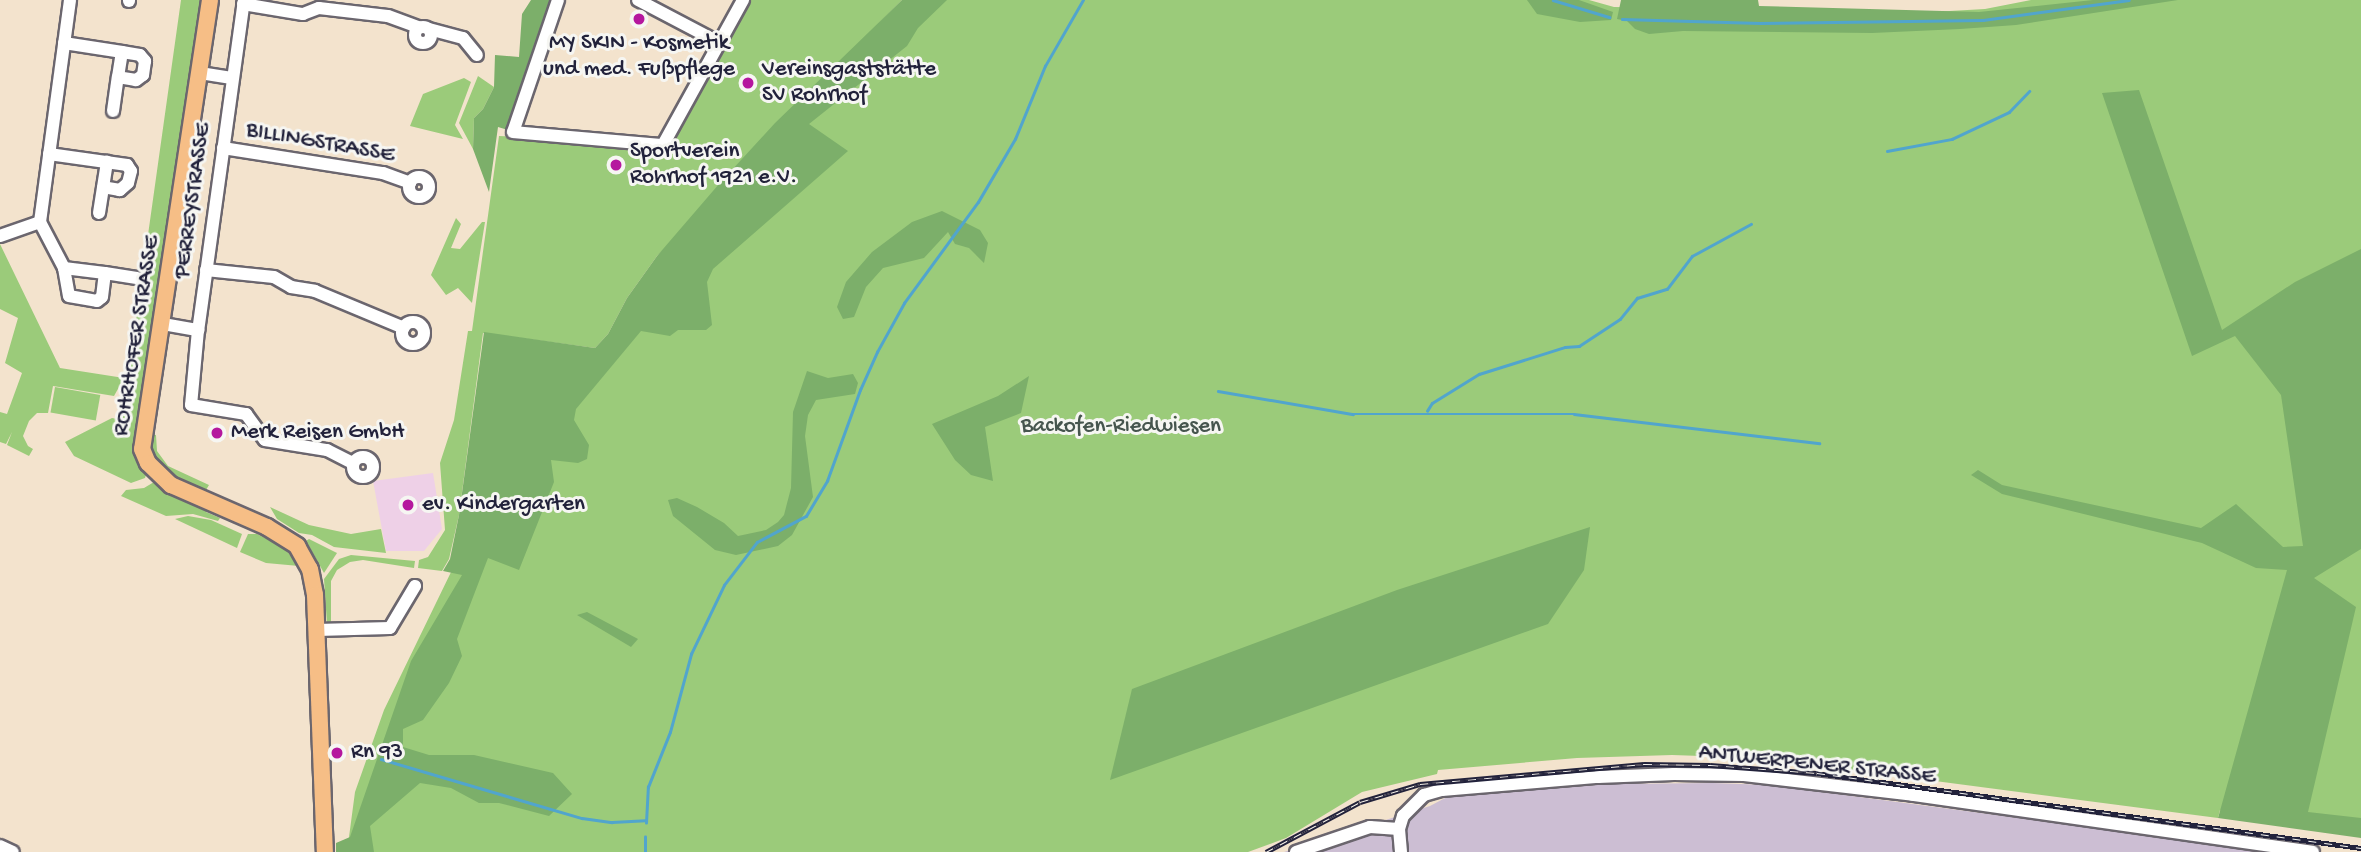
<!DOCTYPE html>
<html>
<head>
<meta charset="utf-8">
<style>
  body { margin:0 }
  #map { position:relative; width:2361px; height:852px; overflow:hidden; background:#f3e3cd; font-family:"Gochi Hand",sans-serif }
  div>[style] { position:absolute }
  .built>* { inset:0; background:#eed0e7 }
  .industrial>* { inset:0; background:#ccbed3 }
  .green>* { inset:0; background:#9bcb7a; transform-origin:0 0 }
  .forest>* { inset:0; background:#7caf6a }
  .stream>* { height:2.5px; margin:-1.25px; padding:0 1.25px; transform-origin:1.25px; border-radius:1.25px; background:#51a5cd }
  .roads { filter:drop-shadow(2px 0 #6b666e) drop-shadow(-2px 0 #6b666e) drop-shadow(0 2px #6b666e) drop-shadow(0 -2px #6b666e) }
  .minor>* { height:12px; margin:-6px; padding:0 6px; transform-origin:6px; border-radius:6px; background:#fff }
  .minor>.ring { margin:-6px; padding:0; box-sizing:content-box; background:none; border:12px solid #fff; border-radius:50% }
  .major>* { height:16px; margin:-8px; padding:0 8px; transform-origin:8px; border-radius:8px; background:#f6be86 }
  .rail>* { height:5px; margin-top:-2.5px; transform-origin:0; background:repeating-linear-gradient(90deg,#f6f6f2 0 8px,#22223b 0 16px); box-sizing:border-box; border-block:2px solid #22223b }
  .dots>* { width:19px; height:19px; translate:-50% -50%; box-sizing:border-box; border:4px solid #f6f6f2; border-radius:50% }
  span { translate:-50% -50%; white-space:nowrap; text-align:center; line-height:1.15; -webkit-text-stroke:6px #f6f6f2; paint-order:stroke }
  .poi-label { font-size:23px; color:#22223b }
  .left { translate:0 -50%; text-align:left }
  .street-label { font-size:23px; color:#22223b }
  .park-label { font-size:23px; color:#46554e }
</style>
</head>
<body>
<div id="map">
  <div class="built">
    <i style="clip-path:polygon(433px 473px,442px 529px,424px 551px,386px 551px,373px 481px)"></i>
  </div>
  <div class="industrial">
    <i style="clip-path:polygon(1713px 783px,1769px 785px,2277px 852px,1284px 852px,1430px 806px,1447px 797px,1608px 784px)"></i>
  </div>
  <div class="green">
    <i style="clip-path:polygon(181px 0,205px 0,159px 321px,147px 472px,145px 478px,131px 483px,74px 456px,65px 442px,112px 418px,122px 420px)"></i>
    <i style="clip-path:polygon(748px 0,902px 0,741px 161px,904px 0,1589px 0,1614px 7px,1932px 12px,1985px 9px,2031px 0,2361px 0,2361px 828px,2220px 810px,2218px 818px,1760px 758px,1672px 755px,1577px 758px,1438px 770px,1437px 774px,1362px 792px,1286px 838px,1248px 852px,347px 852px,355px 792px,384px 710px,504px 463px,606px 339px,679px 234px,657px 256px,627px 298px,608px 334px,595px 348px,483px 333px,459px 515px,449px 559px,442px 571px,418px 568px,419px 560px,428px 557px,445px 530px,440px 463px,454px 420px,468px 331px,472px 331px,499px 136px,669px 145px)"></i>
    <i style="clip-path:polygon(478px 76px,494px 87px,483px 109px,474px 118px,473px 149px,459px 123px)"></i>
    <i style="clip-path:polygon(464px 78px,471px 82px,455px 125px,463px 139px,410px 126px,423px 94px)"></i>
    <i style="clip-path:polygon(456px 218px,461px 224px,451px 248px,460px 249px,482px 222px,485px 222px,472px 303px,458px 288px,446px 295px,431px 275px)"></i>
    <i style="clip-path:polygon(0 244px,60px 368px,124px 378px,114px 396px,53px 386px,48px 413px,37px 413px,29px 421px,23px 436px,28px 446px,33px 449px,29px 456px,7px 445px,12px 432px,6px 444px,0 442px,0 412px,7px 414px,22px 373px,5px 363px,18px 318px,0 309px)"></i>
    <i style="left:55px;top:387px;width:46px;height:26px;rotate:10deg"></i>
    <i style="clip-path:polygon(149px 434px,156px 435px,157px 451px,168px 466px,209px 485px,206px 490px,172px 477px,153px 458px)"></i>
    <i style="clip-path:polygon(154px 482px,206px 508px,206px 512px,220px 518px,218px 521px,193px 514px,166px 516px,121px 496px,126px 490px,144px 488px)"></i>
    <i style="clip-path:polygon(270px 507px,309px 525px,351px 534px,381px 529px,386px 553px,334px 547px,312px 535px,299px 533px,277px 519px)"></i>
    <i style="clip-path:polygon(188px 516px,211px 520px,242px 534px,237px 548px,175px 519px)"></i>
    <i style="clip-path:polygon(248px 534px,257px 534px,283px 546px,299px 566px,266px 563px,240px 552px)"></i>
    <i style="clip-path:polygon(309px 539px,337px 553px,324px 573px,306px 541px)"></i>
    <i style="clip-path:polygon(351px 555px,415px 561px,414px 568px,363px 560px,350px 562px,337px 570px,331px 581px,331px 624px,327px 624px,324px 579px,339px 559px)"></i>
  </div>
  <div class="forest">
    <i style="clip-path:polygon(531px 0,553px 0,508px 130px,498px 127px,489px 192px,473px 149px,474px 118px,483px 109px,494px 87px,495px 55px,519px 57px,522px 14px)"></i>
    <i style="clip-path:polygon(902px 0,947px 0,918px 28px,907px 46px,809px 124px,848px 151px,713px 269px,707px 282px,712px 325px,706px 330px,678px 330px,670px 336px,641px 331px,576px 409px,574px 420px,589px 445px,587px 459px,578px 463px,551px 460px,554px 482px,519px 570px,488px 558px,457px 639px,462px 656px,449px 683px,423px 720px,403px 729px,403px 747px,429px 755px,474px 755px,553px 773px,572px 794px,549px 816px,499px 803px,479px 803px,451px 788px,420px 783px,370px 826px,374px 852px,336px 852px,336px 843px,350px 837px,411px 661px,462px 575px,443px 571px,450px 559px,459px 515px,484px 332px,595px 348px,608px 334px,627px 298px,657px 256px,719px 184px,775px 123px)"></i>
    <i style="clip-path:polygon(1527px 0,1579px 0,1613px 12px,1611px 20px,1580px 22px,1537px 14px)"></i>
    <i style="clip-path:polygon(1621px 0,1758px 0,1759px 6px,1979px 12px,2093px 0,2178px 0,2016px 25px,1960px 29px,1872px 33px,1683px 31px,1649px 34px,1635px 29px,1627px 21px,1617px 19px)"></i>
    <i style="clip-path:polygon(2139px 90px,2222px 330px,2295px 282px,2361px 249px,2361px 549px,2314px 578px,2356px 607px,2308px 812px,2361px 818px,2361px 838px,2218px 818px,2287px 570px,2256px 568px,2202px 543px,2002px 494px,1971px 475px,1978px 470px,2002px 485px,2201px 528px,2236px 504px,2283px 547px,2303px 546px,2281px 395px,2235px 336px,2192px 356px,2102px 93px)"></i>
    <i style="clip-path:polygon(942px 211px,980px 230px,988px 243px,984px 263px,969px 248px,955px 244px,948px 232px,924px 258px,883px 268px,866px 287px,854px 317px,843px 319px,837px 307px,846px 282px,872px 252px,912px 222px)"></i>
    <i style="clip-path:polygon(807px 371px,828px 378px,853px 374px,858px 383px,855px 394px,816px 400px,808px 415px,805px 436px,813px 497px,792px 535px,778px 546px,736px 555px,715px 550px,673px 516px,668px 500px,677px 498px,697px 507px,724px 523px,738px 536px,766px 530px,778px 522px,784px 515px,791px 488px,793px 412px)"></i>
    <i style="clip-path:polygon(1029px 376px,1021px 413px,985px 427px,993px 481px,971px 475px,955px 460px,932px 424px,998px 396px)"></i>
    <i style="clip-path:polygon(1590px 527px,1584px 570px,1548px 624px,1110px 780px,1132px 689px,1397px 590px)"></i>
    <i style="clip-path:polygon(587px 612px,638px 639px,631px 647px,577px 615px)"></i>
  </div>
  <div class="stream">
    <i style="left:1553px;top:0;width:59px;rotate:16.9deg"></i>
    <i style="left:1622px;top:19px;width:138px;rotate:1.7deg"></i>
    <i style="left:1760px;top:23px;width:223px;rotate:-0.8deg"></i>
    <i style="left:1983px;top:20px;width:147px;rotate:-7.8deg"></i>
    <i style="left:1887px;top:151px;width:66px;rotate:-10.5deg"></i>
    <i style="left:1952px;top:139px;width:63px;rotate:-25.3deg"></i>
    <i style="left:2009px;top:112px;width:29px;rotate:-46deg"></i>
    <i style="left:1218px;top:391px;width:137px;rotate:9.7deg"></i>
    <i style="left:1353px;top:414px;width:221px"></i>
    <i style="left:1574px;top:414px;width:247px;rotate:6.8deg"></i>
    <i style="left:1427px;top:411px;width:9px;rotate:-58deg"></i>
    <i style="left:1432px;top:403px;width:55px;rotate:-31.7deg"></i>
    <i style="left:1479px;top:374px;width:90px;rotate:-17.4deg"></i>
    <i style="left:1565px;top:347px;width:14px;rotate:-4deg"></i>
    <i style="left:1579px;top:346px;width:49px;rotate:-33.4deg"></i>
    <i style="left:1620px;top:319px;width:27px;rotate:-51deg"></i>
    <i style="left:1637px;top:298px;width:31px;rotate:-17deg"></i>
    <i style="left:1667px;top:289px;width:41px;rotate:-52.9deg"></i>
    <i style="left:1692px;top:256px;width:67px;rotate:-28.5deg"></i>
    <i style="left:381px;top:759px;width:209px;rotate:16.4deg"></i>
    <i style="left:582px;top:818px;width:30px;rotate:8deg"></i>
    <i style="left:612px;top:822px;width:33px;rotate:-3deg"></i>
    <i style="left:646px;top:823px;width:36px;rotate:-87deg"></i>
    <i style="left:648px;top:787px;width:59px;rotate:-68.2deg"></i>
    <i style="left:670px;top:732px;width:81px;rotate:-74.9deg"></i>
    <i style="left:691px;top:654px;width:76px;rotate:-64.4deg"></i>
    <i style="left:724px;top:585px;width:54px;rotate:-52.5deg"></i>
    <i style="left:757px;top:542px;width:55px;rotate:-28deg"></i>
    <i style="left:806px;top:516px;width:41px;rotate:-59deg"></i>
    <i style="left:827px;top:481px;width:97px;rotate:-70.1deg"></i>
    <i style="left:860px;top:390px;width:42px;rotate:-65.9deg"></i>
    <i style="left:877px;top:352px;width:56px;rotate:-61.1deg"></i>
    <i style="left:904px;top:303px;width:125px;rotate:-53.8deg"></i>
    <i style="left:978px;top:202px;width:73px;rotate:-59.6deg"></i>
    <i style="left:1015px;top:139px;width:79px;rotate:-67.7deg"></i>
    <i style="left:1045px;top:66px;width:76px;rotate:-60.1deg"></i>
    <i style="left:645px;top:852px;width:15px;rotate:-90deg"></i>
  </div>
  <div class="roads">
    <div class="minor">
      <i style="left:244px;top:0;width:333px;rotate:97.9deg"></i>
      <i style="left:198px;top:330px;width:75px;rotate:95.3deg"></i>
      <i style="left:191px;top:405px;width:56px;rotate:9.3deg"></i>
      <i style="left:246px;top:414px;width:32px;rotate:54deg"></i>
      <i style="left:265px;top:440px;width:63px;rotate:9.2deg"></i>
      <i style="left:327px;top:450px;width:29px;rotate:27deg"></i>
      <i style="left:558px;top:0;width:139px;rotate:108.8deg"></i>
      <i style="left:513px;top:132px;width:151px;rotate:5deg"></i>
      <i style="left:663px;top:145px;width:166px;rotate:-61.1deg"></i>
      <i style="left:638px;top:0;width:93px;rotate:27.7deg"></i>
      <i style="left:129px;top:1px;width:1px;rotate:-90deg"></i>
      <i style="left:243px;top:4px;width:61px;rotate:9.5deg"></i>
      <i style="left:303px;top:14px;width:17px;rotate:-21deg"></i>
      <i style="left:319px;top:8px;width:69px;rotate:6.6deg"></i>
      <i style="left:388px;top:16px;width:33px;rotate:20deg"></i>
      <i class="ring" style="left:415px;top:27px;width:4px;height:4px"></i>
      <i style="left:429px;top:29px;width:35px;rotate:15deg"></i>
      <i style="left:463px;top:38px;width:22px;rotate:51deg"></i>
      <i style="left:64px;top:43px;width:59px;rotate:8.8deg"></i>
      <i style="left:122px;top:52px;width:18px;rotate:9deg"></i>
      <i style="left:140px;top:55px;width:8px;rotate:50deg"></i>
      <i style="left:145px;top:61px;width:14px;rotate:98deg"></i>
      <i style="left:143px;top:75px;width:9px;rotate:144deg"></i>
      <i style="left:136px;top:80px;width:18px;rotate:-171deg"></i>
      <i style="left:118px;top:77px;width:25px;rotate:-81deg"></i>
      <i style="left:200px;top:73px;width:32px;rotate:9deg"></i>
      <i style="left:113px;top:111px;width:34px;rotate:-82deg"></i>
      <i style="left:223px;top:148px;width:162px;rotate:8.9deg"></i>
      <i style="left:383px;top:173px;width:29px;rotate:20deg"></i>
      <i style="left:49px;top:154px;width:79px;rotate:8deg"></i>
      <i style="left:127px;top:165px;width:7px;rotate:56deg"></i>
      <i style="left:131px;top:171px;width:12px;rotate:104deg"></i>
      <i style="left:128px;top:183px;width:11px;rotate:139deg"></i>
      <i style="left:120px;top:190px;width:17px;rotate:-170deg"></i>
      <i class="ring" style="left:409px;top:177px;width:8px;height:8px"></i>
      <i style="left:99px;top:213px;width:52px;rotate:-81.1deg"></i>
      <i style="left:40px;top:222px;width:52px;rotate:62.4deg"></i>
      <i style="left:64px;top:268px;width:28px;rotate:80deg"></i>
      <i style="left:69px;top:296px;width:28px;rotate:10deg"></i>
      <i style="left:97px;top:301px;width:6px;rotate:-39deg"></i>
      <i style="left:102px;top:297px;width:24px;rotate:-83deg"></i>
      <i style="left:105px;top:273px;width:32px;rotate:9deg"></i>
      <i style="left:0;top:236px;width:42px;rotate:-19.3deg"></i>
      <i style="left:40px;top:222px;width:224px;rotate:-82.3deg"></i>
      <i style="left:64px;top:268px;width:41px;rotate:7deg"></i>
      <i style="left:206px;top:270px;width:68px;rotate:5.9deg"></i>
      <i style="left:274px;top:277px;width:20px;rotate:30deg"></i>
      <i style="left:291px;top:287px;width:24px;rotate:9deg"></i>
      <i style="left:315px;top:291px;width:96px;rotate:22.6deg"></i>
      <i class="ring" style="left:402px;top:322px;width:10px;height:10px"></i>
      <i style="left:163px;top:324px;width:36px;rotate:10deg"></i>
      <i class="ring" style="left:353px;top:457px;width:8px;height:8px"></i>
      <i style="left:317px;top:630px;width:73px;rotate:-1.6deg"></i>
      <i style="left:390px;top:628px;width:49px;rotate:-59.2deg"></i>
      <i style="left:0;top:846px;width:14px;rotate:25deg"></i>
      <i style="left:1296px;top:852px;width:78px;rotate:-18.7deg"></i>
      <i style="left:1370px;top:827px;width:29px;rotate:4deg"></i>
      <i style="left:1401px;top:852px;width:23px;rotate:-95deg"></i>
      <i style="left:1399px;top:829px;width:14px;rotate:-73deg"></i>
      <i style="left:1403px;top:816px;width:30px;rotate:-45deg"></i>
      <i style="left:1424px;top:795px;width:19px;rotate:-16deg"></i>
      <i style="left:1442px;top:790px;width:157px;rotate:-4.8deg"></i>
      <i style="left:1598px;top:777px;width:76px;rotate:-2.3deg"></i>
      <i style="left:1674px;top:774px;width:70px;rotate:0.8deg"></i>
      <i style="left:1744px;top:775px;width:170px;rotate:6.7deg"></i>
      <i style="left:1913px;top:795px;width:404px;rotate:8.1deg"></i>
    </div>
    <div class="major">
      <i style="left:210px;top:0;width:454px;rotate:98.6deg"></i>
      <i style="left:142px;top:449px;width:15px;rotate:67deg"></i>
      <i style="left:148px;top:463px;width:32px;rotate:44deg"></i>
      <i style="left:171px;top:485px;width:105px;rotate:23.6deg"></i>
      <i style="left:267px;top:527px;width:36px;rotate:32deg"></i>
      <i style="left:297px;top:546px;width:26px;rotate:61deg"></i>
      <i style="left:310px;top:569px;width:26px;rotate:79deg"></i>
      <i style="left:315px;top:595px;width:257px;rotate:87.8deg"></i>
    </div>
  </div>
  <div class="rail">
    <i style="left:1266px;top:852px;width:106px;rotate:-28deg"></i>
    <i style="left:1360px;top:802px;width:63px;rotate:-16.7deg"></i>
    <i style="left:1420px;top:784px;width:225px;rotate:-5.1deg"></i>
    <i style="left:1644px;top:764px;width:66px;rotate:0.9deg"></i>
    <i style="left:1710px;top:765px;width:107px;rotate:4.3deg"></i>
    <i style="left:1817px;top:773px;width:549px;rotate:7.85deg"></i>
  </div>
  <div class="dots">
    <i style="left:639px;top:19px;background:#b5179e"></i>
    <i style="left:748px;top:83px;background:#b5179e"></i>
    <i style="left:616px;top:165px;background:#b5179e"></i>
    <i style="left:217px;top:433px;background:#b5179e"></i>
    <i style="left:408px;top:505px;background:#b5179e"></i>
    <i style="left:337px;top:753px;background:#b5179e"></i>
  </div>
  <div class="poi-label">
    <span style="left:639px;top:57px">MY SKIN - Kosmetik<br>und med. Fußpflege</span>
    <span class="left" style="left:762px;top:83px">Vereinsgaststätte<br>SV Rohrhof</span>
    <span class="left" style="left:630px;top:165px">Sportverein<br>Rohrhof 1921 e.V.</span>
    <span class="left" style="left:231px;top:433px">Merk Reisen GmbH</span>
    <span class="left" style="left:422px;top:505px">ev. Kindergarten</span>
    <span class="left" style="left:351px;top:753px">Rn 93</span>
  </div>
  <div class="street-label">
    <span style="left:320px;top:144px;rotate:10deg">BILLINGSTRASSE</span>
    <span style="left:194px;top:201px;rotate:-82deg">PERREYSTRASSE</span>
    <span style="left:138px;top:336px;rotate:-81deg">ROHRHOFER STRASSE</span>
    <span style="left:1817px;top:766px;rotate:6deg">ANTWERPENER STRASSE</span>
  </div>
  <div class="park-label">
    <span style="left:1121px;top:427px">Backofen-Riedwiesen</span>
  </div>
</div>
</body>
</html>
